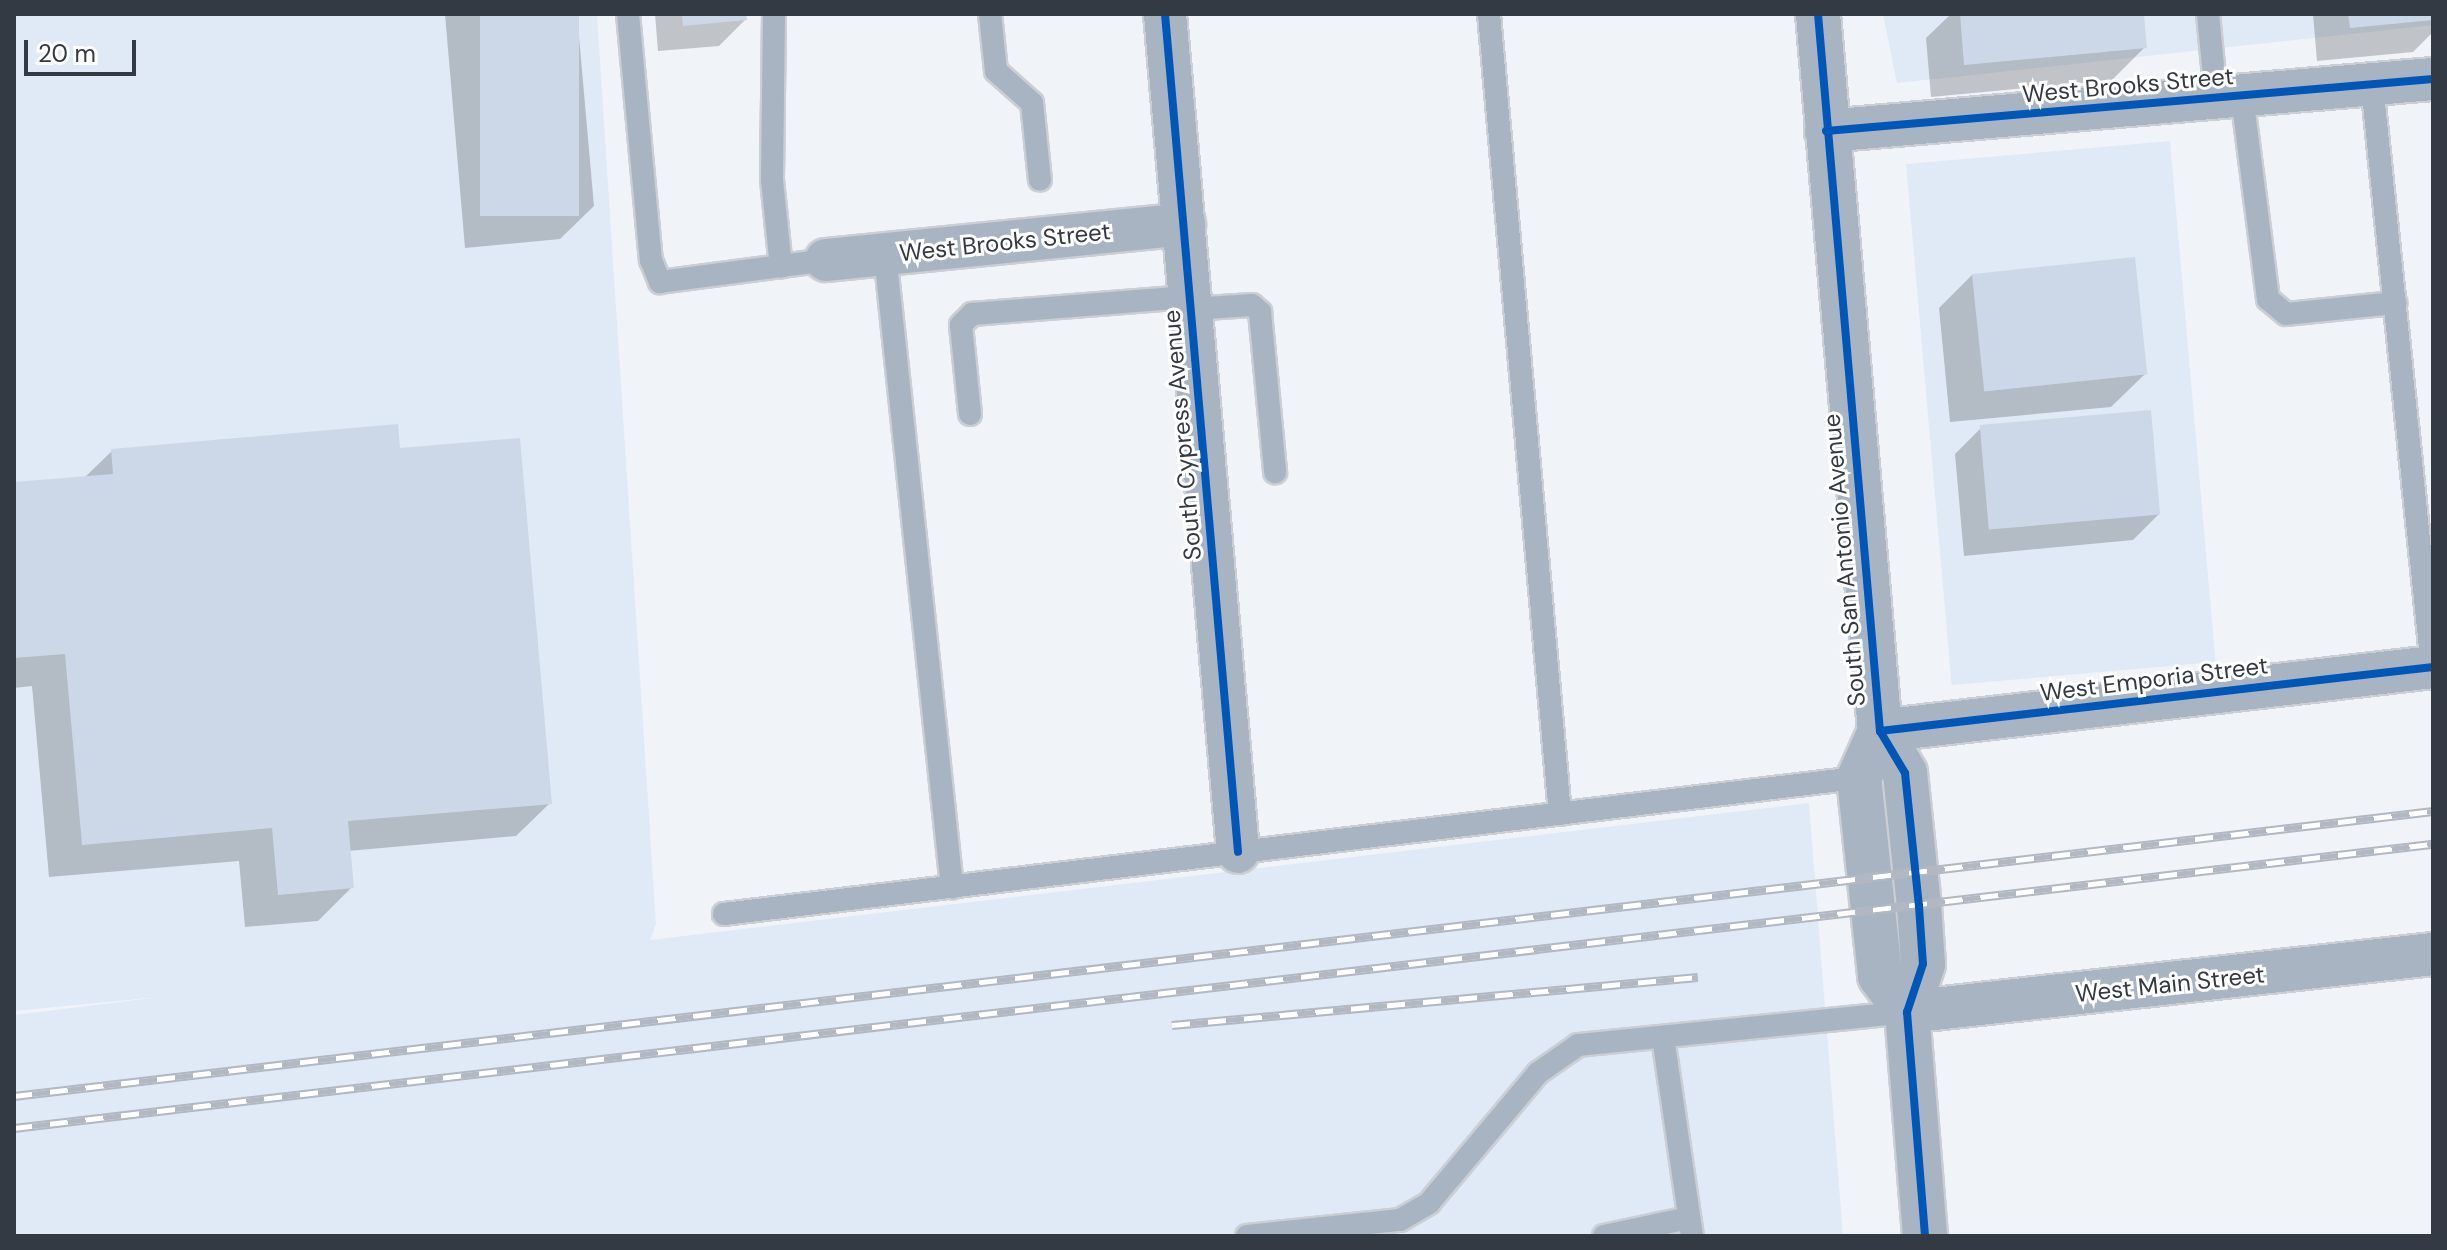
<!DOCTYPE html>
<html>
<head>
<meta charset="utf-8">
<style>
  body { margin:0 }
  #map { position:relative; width:2447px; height:1250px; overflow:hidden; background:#f0f4f9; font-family:"DM Sans",sans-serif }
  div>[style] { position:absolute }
  .built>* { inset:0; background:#e0eaf6; transform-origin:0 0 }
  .shadow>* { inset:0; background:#0003 }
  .building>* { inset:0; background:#ccd8e7; transform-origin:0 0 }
  .roads { filter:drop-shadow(2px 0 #cbcfd4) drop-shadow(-2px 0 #cbcfd4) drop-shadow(0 2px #cbcfd4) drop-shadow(0 -2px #cbcfd4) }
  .service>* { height:22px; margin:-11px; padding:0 11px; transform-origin:11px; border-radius:11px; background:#a9b4c2 }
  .minor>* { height:42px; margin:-21px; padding:0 21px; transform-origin:21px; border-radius:21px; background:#a9b4c2 }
  .tertiary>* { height:44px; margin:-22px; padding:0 22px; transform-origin:22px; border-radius:22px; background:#a9b4c2 }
  .rail>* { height:9px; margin-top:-4.5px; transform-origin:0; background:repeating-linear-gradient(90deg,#fff 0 18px,#b2b8c2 0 36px); box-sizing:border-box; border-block:2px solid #b2b8c2 }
  .cycleway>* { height:8px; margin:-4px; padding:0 4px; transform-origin:4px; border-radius:4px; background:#0057b8 }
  span { translate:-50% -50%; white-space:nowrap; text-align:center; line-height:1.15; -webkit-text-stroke:6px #fff; paint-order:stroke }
  .street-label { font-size:24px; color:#333a43 }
  .frame { position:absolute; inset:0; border:16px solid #333a43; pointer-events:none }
  .scale { position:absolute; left:24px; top:40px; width:112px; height:36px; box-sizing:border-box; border:4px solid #333a43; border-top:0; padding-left:10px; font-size:24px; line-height:28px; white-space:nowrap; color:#333a43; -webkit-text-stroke:6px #fff; paint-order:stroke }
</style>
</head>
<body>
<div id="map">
  <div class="built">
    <i style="clip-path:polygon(14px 14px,597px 14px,656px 924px,650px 940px,1809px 803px,1843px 1236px,14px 1236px,14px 1015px,160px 997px,14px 1011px)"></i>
    <i style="clip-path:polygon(1883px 14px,2433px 14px,2433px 25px,1897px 83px)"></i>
    <i style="left:2170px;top:141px;width:523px;height:265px;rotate:85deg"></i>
  </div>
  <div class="shadow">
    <i style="clip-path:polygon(445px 14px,577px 14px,594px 206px,560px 239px,465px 248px)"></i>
    <i style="clip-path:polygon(655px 14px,744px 14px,745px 20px,719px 46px,658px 51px)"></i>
    <i style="clip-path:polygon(1951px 14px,2142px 14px,2145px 47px,2112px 80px,1931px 97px,1926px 38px)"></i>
    <i style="clip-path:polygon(2313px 14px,2433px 14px,2433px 32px,2413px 52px,2317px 61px)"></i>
    <i style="clip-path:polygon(1973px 274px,2145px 374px,2111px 407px,1950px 422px,1939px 308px)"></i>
    <i style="clip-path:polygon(1981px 428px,2159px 514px,2133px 540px,1964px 556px,1955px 454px)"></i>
    <i style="clip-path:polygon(112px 451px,398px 451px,550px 803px,516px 836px,348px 851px,351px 888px,318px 921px,245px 927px,239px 861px,49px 877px,32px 686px,14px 688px,14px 484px,84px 478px)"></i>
  </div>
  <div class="building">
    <i style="left:480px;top:14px;width:99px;height:202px"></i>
    <i style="clip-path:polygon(682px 14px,746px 14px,747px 20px,683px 26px)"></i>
    <i style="clip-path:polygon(1960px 14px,2144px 14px,2147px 48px,1964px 65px)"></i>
    <i style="clip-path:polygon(2348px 14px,2433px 14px,2433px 20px,2350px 28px)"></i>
    <i style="left:2135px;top:257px;width:118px;height:164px;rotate:84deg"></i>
    <i style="left:2151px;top:410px;width:105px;height:172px;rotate:85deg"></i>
    <i style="clip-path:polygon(398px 424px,400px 448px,520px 438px,552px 804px,348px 821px,354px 888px,278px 895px,272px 828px,82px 845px,65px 654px,14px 658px,14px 482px,113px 474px,111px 449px)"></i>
  </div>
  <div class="roads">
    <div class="service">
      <i style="left:628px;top:14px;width:247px;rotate:84.7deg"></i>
      <i style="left:651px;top:260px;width:24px;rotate:68deg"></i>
      <i style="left:660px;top:282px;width:167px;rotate:-7.5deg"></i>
      <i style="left:774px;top:14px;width:166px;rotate:90.7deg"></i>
      <i style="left:772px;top:180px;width:87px;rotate:84.1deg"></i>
      <i style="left:990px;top:14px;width:57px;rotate:84deg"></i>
      <i style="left:996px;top:71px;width:48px;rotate:41.6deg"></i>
      <i style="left:1032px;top:103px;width:77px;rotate:84.1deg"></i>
      <i style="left:1489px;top:14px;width:803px;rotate:84.93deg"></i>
      <i style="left:2208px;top:14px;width:83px;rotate:84.5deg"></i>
      <i style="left:2372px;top:84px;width:586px;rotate:84.12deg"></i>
      <i style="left:2242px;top:96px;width:205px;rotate:82.7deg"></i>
      <i style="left:2268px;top:299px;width:23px;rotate:40deg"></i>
      <i style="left:2286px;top:314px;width:110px;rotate:-5.8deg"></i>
      <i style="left:885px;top:254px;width:637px;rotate:83.96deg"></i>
      <i style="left:1191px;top:309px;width:61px;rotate:-3.8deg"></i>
      <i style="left:1252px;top:305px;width:11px;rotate:41deg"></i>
      <i style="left:1260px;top:312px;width:161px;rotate:84.6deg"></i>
      <i style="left:970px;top:414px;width:89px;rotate:-95.8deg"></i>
      <i style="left:961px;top:325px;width:16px;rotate:-45deg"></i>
      <i style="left:972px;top:314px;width:219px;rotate:-4.5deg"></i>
      <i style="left:724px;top:914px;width:1148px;rotate:-6.85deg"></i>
      <i style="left:1663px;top:1037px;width:201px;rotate:81.7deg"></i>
      <i style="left:1247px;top:1236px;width:154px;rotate:-6deg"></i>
      <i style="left:1400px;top:1220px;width:34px;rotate:-30deg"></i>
      <i style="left:1429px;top:1203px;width:170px;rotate:-50deg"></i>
      <i style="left:1538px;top:1073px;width:49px;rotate:-35deg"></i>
      <i style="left:1578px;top:1045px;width:331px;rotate:-5.7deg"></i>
      <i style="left:1604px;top:1236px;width:87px;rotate:-12deg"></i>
    </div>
    <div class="minor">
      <i style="left:1165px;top:14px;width:841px;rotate:85.02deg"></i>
      <i style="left:1826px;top:131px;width:609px;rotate:-4.9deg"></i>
      <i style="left:826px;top:260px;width:360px;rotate:-5.7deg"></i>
      <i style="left:1880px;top:731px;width:557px;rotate:-6.6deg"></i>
      <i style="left:1907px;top:1012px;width:529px;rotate:-6.29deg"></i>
    </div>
    <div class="tertiary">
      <i style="left:1818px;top:14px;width:720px;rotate:85.06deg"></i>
      <i style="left:1880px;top:731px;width:49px;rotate:59.2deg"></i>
      <i style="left:1905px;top:773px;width:134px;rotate:84deg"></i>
      <i style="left:1919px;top:906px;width:58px;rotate:86.1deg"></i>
      <i style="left:1923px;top:964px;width:51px;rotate:108.4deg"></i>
      <i style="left:1907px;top:1012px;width:225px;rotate:85.4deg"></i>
      <i style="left:1880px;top:731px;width:51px;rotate:114.1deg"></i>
      <i style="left:1859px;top:778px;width:199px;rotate:83.9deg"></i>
      <i style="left:1880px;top:976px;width:45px;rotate:53.1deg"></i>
    </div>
  </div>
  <div class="rail">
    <i style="left:1172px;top:1025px;width:528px;rotate:-5.21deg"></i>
    <i style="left:14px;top:1096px;width:2436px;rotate:-6.72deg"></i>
    <i style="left:14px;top:1128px;width:2436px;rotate:-6.7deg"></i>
  </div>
  <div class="cycleway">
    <i style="left:1165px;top:14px;width:841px;rotate:85.02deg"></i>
    <i style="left:1818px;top:14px;width:720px;rotate:85.06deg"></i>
    <i style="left:1880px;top:731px;width:49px;rotate:59.2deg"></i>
    <i style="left:1905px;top:773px;width:134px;rotate:84deg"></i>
    <i style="left:1919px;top:906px;width:58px;rotate:86.1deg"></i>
    <i style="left:1923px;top:964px;width:51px;rotate:108.4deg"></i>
    <i style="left:1907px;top:1012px;width:225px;rotate:85.4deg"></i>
    <i style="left:1826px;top:131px;width:609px;rotate:-4.9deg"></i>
    <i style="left:1880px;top:731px;width:557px;rotate:-6.6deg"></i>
  </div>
  <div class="street-label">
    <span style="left:2128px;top:85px;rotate:-5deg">West Brooks Street</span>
    <span style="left:1005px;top:242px;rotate:-6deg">West Brooks Street</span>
    <span style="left:1182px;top:435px;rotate:-95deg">South Cypress Avenue</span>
    <span style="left:1844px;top:560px;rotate:-95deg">South San Antonio Avenue</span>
    <span style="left:2154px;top:679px;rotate:-7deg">West Emporia Street</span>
    <span style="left:2170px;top:984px;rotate:-6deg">West Main Street</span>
  </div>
  <div class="frame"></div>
  <div class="scale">20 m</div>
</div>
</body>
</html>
